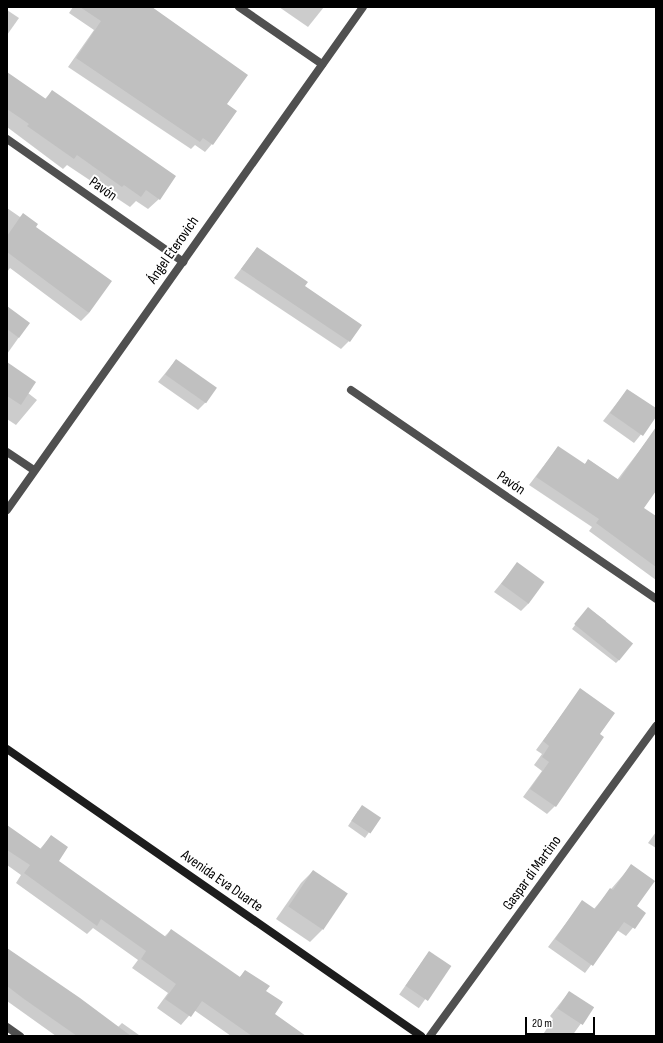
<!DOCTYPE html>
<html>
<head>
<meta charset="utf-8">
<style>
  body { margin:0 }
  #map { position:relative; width:663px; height:1043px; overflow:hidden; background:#fff; font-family:"Sofia Sans Condensed",sans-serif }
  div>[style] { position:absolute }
  .shadow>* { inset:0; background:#0003; transform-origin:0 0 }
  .building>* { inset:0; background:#c0c0c0; transform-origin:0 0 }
  .minor>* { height:8px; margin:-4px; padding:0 4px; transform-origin:4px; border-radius:4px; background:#505050 }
  .secondary>* { height:8px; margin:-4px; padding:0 4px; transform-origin:4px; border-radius:4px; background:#1d1d1d }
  span { translate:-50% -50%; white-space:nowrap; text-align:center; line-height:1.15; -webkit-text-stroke:4px #fff; paint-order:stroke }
  .street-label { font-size:15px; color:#000 }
  .frame { position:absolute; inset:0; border:8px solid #000; pointer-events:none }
  .scale { position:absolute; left:525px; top:1017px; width:70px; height:18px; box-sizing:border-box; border:2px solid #000; border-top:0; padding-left:5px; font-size:12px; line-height:14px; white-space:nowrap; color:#000; -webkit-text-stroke:3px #fff; paint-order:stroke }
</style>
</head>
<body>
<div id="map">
  <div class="shadow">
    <i style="clip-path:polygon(73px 7px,148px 7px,225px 105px,212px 144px,205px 152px,195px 145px,191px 149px,68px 67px,94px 30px,69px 13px)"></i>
    <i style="clip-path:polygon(279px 7px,324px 7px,308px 27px)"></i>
    <i style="clip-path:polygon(7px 10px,19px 18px,7px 35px)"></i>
    <i style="clip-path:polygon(52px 91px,159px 199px,148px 209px,136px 201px,130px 207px,67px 165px,63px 169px,7px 127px,7px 92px,45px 99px)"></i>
    <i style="clip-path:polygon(7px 208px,20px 217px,23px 215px,35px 227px,89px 313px,81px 321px,10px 268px,7px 272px)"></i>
    <i style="clip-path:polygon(257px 248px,304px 286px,349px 341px,341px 349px,234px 278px)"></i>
    <i style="clip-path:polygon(7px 308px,29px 323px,7px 354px)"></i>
    <i style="clip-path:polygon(176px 360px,206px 402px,198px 410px,158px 382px)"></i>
    <i style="clip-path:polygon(7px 363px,28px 393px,37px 400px,16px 425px,7px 419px)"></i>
    <i style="clip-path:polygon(627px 390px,656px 409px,656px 416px,634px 443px,603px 421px)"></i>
    <i style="clip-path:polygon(646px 442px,656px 449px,656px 489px,642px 508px,656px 518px,656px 580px,589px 531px,592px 527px,529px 485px,558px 447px,584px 465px,589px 460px,617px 480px)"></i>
    <i style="clip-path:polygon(517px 564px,529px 603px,521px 611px,494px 592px)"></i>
    <i style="clip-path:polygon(588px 608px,606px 621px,604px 624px,620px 659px,616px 663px,572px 629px)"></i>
    <i style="clip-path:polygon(580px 690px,598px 734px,555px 806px,547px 814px,523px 797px,542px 771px,534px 765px,542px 754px,536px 750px)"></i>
    <i style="clip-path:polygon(358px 811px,379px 818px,365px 838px,348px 826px)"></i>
    <i style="clip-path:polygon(7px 826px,40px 849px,51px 836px,57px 861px,164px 937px,171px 930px,239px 978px,245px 971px,265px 991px,273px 1014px,304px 1036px,231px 1036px,194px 1010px,181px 1025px,157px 1008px,168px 993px,132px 968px,138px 960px,93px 928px,87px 934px,16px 883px,21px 875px,7px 865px)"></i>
    <i style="clip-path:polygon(656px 832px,656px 848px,648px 843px)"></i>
    <i style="clip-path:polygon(631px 866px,635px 907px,645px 913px,626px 936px,617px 930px,585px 973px,548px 947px,582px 902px,593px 910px)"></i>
    <i style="clip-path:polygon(313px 871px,322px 930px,310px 942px,276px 919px,301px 883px)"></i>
    <i style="clip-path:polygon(7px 950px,117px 1028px,122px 1023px,139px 1035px,56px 1036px,7px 1001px)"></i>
    <i style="left:429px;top:952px;width:24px;height:52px;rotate:35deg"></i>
    <i style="clip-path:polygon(569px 992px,592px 1008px,572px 1036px,542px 1036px,553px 1019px,550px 1016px)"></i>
  </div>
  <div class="building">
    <i style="clip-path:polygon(80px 7px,152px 7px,248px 75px,227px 104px,237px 111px,213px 145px,203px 138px,200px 142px,76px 58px,101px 21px)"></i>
    <i style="clip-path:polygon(7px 72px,46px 99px,52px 90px,176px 176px,160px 200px,146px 190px,141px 197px,124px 185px,122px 187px,77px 155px,74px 159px,27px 126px,29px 124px,7px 109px)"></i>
    <i style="clip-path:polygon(23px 213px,38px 224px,36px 227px,112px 281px,89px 313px,7px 252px,7px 236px)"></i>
    <i style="clip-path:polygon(257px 247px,308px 282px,305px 286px,362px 325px,350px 342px,241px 269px)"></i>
    <i style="clip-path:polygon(7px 306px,30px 323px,19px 338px,7px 329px)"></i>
    <i style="left:176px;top:359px;width:50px;height:19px;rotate:35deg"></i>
    <i style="clip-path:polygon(7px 362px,36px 382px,21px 405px,7px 396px)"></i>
    <i style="clip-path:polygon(627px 389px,656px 408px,656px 417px,643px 436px,610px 413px)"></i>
    <i style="clip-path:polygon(656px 427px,656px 491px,644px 508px,656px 516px,656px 567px,596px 523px,599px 519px,536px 477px,558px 446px,585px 464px,588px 459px,619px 480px)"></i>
    <i style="left:517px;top:562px;width:34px;height:27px;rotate:36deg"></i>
    <i style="left:588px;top:607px;width:58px;height:22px;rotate:39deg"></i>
    <i style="clip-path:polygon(580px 688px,615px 713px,600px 734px,604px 737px,556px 807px,530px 789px,549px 762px,542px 757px,549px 746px,543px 741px)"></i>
    <i style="left:362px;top:805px;width:23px;height:19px;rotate:34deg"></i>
    <i style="clip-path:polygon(7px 825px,41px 849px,51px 835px,68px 847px,59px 861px,166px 937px,171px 929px,240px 977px,245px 970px,270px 986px,266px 991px,283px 1002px,275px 1014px,306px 1036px,252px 1036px,202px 1001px,191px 1017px,165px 999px,176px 984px,141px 959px,146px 951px,101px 919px,97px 926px,24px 873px,30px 865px,7px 850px)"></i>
    <i style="clip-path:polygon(631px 864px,655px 881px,637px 906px,646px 913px,635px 929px,624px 922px,593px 966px,555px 939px,582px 900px,595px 909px,610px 888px,613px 890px)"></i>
    <i style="left:313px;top:870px;width:42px;height:44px;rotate:34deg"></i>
    <i style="clip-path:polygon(7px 948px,80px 998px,131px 1036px,77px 1036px,24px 999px,7px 986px)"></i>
    <i style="left:429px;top:951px;width:27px;height:42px;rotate:34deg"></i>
    <i style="left:569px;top:991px;width:30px;height:21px;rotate:33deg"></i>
  </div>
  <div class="minor">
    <i style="left:239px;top:7px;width:101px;rotate:34.5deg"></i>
    <i style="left:7px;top:139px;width:215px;rotate:34.9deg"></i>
    <i style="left:351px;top:390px;width:370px;rotate:34.4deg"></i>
    <i style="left:7px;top:452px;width:32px;rotate:34deg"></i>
    <i style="left:7px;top:510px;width:616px;rotate:-54.71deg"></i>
    <i style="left:7px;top:1027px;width:16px;rotate:35deg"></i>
    <i style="left:430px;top:1036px;width:384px;rotate:-53.9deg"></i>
  </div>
  <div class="secondary">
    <i style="left:7px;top:749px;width:504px;rotate:34.73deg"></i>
  </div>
  <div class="street-label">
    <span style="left:103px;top:189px;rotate:35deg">Pavón</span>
    <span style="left:173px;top:250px;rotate:-55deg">Ángel Eterovich</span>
    <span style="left:511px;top:483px;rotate:34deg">Pavón</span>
    <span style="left:532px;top:873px;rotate:-54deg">Gaspar di Martino</span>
    <span style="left:222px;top:881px;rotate:35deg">Avenida Eva Duarte</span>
  </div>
  <div class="frame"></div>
  <div class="scale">20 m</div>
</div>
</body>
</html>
